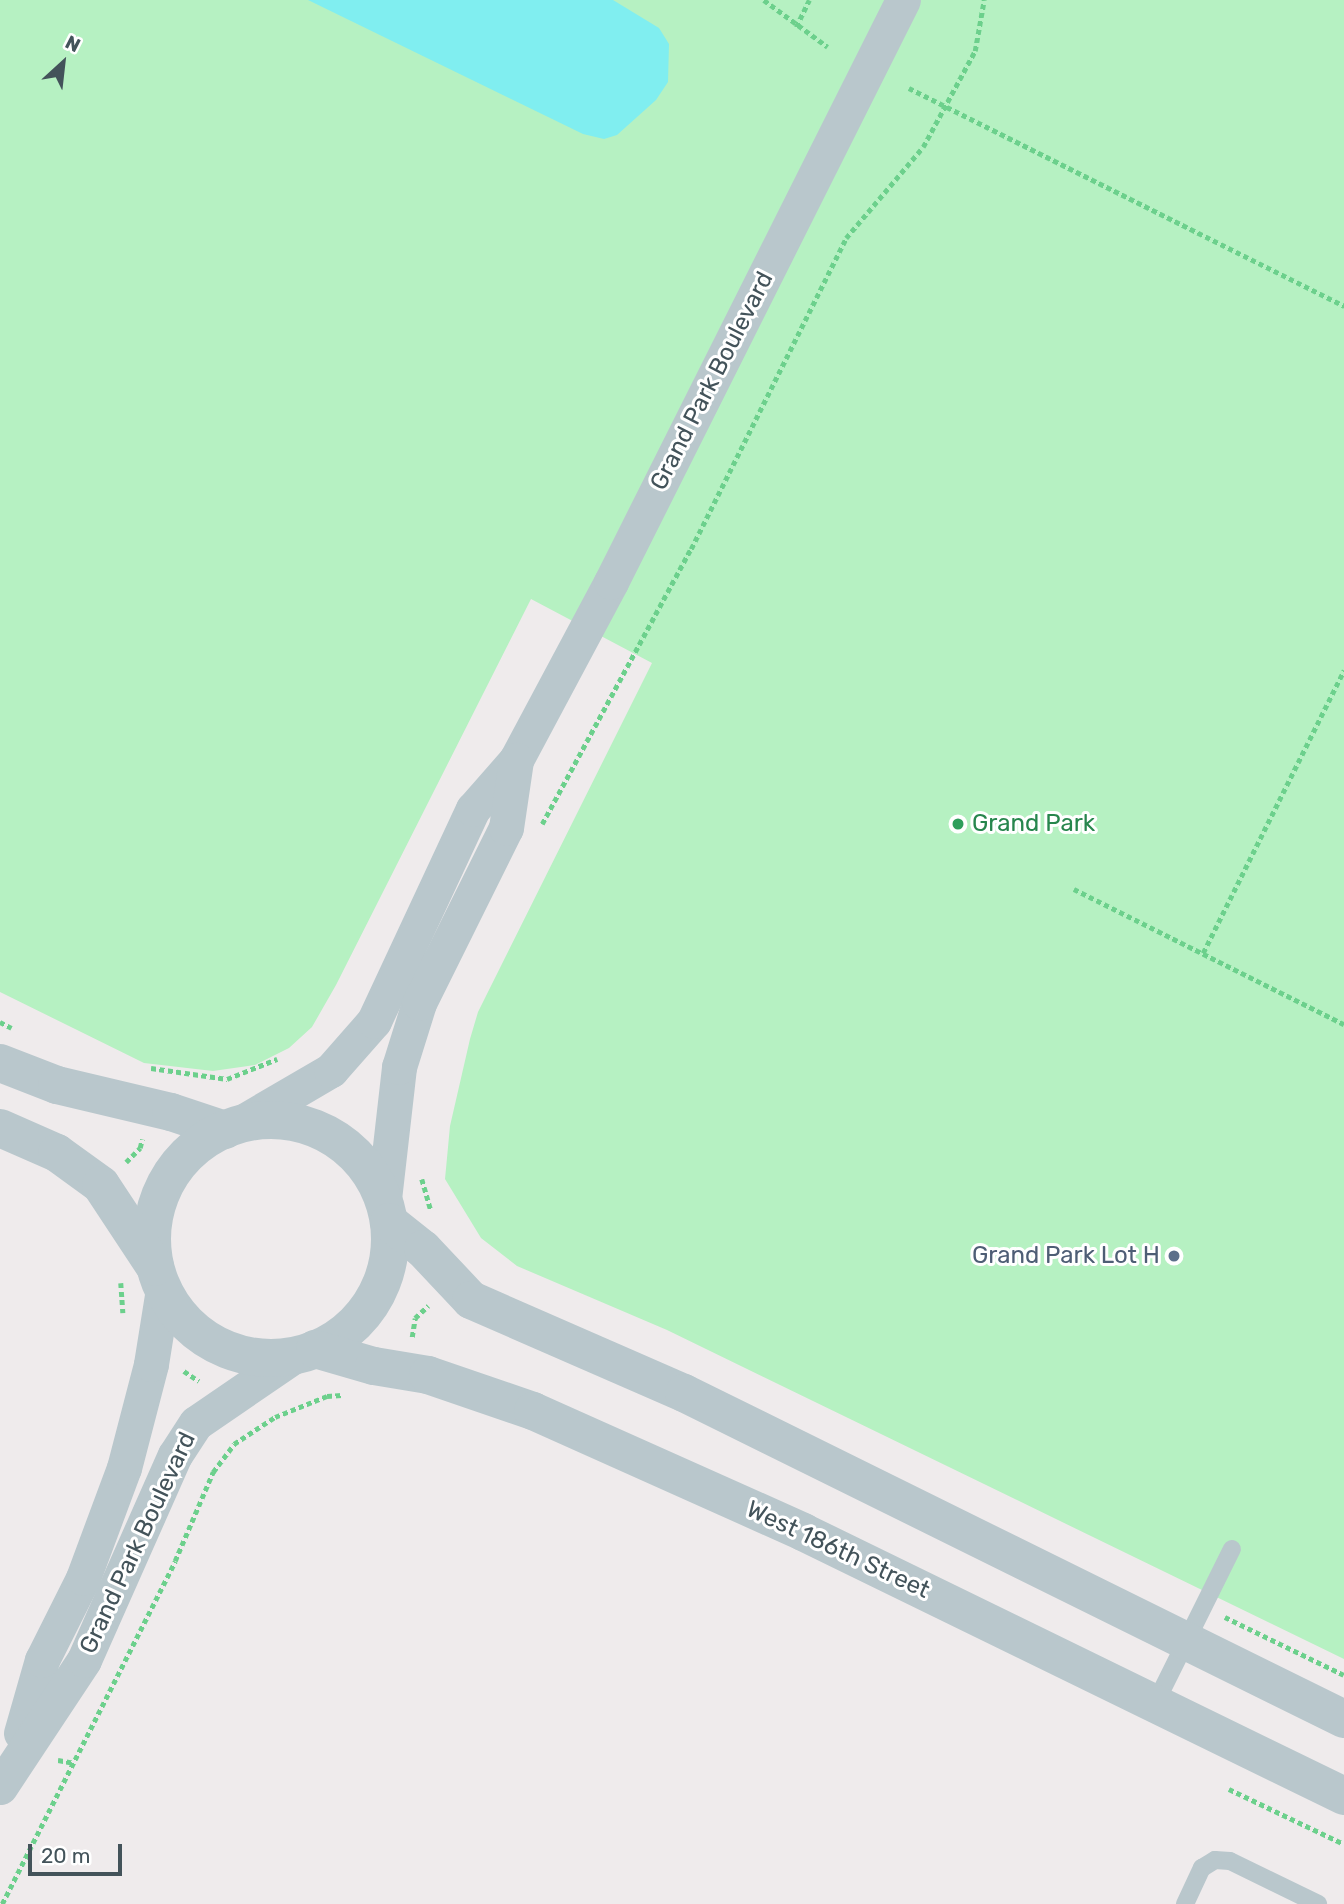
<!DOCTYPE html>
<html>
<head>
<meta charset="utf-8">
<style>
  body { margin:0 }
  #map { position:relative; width:1344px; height:1904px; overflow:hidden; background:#efebec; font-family:Rubik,sans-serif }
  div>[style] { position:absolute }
  .green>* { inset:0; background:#b6f1c2 }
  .water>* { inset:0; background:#80eef0 }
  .path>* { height:4.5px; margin-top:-2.25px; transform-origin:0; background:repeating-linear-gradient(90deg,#6cd08c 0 5px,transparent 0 8.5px) }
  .service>* { height:18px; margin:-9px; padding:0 9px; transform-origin:9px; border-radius:9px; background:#b9c7cc }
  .minor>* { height:35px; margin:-17.5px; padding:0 17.5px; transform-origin:17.5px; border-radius:17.5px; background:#b9c7cc }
  .tertiary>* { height:38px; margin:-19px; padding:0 19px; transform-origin:19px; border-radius:19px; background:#b9c7cc }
  .tertiary>.ring { margin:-19px; padding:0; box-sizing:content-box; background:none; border:38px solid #b9c7cc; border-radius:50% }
  .dots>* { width:19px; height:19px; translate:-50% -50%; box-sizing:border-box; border:4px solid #fff; border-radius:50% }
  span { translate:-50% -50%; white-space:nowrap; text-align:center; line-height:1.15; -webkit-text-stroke:6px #fff; paint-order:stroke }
  .street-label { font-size:24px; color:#43535a }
  .leisure-label { font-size:24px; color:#27864d }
  .left { translate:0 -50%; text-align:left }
  .service-label { font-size:24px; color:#4e5e75 }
  .right { translate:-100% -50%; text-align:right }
  .north { position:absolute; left:28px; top:28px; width:70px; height:70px; -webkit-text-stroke:5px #fff; paint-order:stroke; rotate:27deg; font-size:19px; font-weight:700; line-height:28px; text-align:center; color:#43535a }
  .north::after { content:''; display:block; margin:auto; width:24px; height:32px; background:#43535a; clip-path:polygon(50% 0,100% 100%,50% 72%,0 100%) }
  .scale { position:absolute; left:28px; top:1844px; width:94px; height:32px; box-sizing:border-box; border:4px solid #43535a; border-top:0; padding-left:9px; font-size:21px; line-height:24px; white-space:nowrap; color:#43535a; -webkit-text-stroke:5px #fff; paint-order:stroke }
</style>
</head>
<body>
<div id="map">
  <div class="green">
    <i style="clip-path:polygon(0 0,1344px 0,1344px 1659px,667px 1330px,517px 1266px,481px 1238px,445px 1179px,450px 1126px,470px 1039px,478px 1012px,652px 663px,531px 599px,336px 985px,312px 1027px,289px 1048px,255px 1065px,213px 1071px,144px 1063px,0 992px)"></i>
  </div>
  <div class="water">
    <i style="clip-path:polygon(308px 0,613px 0,659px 28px,669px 44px,668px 82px,656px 100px,617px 135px,604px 139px,583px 134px)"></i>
  </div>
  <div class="path">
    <i style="left:764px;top:0;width:79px;rotate:36.3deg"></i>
    <i style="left:796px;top:27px;width:30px;rotate:-64deg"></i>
    <i style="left:909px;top:88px;width:487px;rotate:26.6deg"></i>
    <i style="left:542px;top:824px;width:313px;rotate:-61.6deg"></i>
    <i style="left:691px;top:549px;width:347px;rotate:-63.5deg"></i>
    <i style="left:846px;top:238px;width:119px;rotate:-49.8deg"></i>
    <i style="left:923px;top:147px;width:109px;rotate:-61.6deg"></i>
    <i style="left:975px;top:51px;width:52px;rotate:-80deg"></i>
    <i style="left:1074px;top:889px;width:302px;rotate:26.6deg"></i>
    <i style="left:1203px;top:953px;width:316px;rotate:-63.5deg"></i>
    <i style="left:0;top:1022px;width:13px;rotate:27deg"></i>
    <i style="left:151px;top:1068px;width:77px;rotate:8.2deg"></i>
    <i style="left:227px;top:1079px;width:54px;rotate:-21.8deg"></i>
    <i style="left:126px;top:1162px;width:20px;rotate:-45deg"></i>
    <i style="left:140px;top:1148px;width:9px;rotate:-77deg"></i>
    <i style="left:422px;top:1179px;width:32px;rotate:74deg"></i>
    <i style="left:121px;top:1283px;width:30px;rotate:86deg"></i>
    <i style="left:412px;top:1337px;width:19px;rotate:-81deg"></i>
    <i style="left:415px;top:1318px;width:18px;rotate:-43deg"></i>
    <i style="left:184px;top:1371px;width:18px;rotate:34deg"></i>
    <i style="left:1225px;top:1617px;width:132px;rotate:26deg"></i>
    <i style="left:58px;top:1760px;width:17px;rotate:10deg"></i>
    <i style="left:1229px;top:1789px;width:127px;rotate:25.6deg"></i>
    <i style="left:2px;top:1904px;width:384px;rotate:-63.2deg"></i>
    <i style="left:175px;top:1561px;width:97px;rotate:-66.9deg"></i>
    <i style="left:213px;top:1472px;width:35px;rotate:-53deg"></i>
    <i style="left:234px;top:1444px;width:49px;rotate:-33.4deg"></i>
    <i style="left:275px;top:1417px;width:56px;rotate:-22deg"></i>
    <i style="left:327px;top:1396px;width:15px;rotate:-4deg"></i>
  </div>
  <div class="service">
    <i style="left:1155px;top:1704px;width:173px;rotate:-63.6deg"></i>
    <i style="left:1185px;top:1904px;width:40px;rotate:-65deg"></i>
    <i style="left:1202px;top:1868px;width:15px;rotate:-32deg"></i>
    <i style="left:1215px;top:1860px;width:15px;rotate:4deg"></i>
    <i style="left:1230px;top:1861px;width:98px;rotate:26deg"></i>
  </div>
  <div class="minor">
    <i style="left:237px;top:1125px;width:109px;rotate:-30.3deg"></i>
    <i style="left:331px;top:1070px;width:65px;rotate:-48.7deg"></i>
    <i style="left:374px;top:1021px;width:234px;rotate:-65deg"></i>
    <i style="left:473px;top:809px;width:65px;rotate:-48.7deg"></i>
    <i style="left:516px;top:760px;width:202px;rotate:-61.9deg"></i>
    <i style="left:611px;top:582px;width:651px;rotate:-63.36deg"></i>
    <i style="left:384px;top:1199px;width:133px;rotate:-83.5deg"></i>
    <i style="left:399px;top:1067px;width:67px;rotate:-72.6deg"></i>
    <i style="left:419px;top:1003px;width:195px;rotate:-63.6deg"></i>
    <i style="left:506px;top:828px;width:69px;rotate:-81.6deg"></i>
    <i style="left:21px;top:1733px;width:76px;rotate:-74deg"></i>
    <i style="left:42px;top:1660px;width:92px;rotate:-63.4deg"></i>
    <i style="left:83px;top:1578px;width:117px;rotate:-69.6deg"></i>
    <i style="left:124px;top:1468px;width:107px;rotate:-75.4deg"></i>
    <i style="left:151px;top:1364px;width:76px;rotate:-80.9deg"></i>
    <i style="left:0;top:1787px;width:152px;rotate:-56.5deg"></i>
    <i style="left:84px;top:1660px;width:224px;rotate:-66.1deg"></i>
    <i style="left:175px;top:1455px;width:38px;rotate:-57deg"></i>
    <i style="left:196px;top:1423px;width:119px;rotate:-34.4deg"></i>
  </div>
  <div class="tertiary">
    <i style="left:0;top:1063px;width:61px;rotate:21.1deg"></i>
    <i style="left:57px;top:1085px;width:117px;rotate:13.3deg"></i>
    <i style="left:171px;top:1112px;width:57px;rotate:18.4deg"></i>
    <i class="ring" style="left:152px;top:1120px;width:200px;height:200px"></i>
    <i style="left:0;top:1128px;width:62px;rotate:23.7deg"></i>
    <i style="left:57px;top:1153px;width:54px;rotate:36deg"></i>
    <i style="left:101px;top:1185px;width:98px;rotate:56.6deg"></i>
    <i style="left:389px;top:1222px;width:43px;rotate:38.5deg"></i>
    <i style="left:423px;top:1249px;width:70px;rotate:46.7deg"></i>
    <i style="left:471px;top:1300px;width:232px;rotate:23.6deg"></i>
    <i style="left:684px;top:1393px;width:736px;rotate:26.29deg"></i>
    <i style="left:315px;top:1349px;width:61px;rotate:16.1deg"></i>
    <i style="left:374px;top:1366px;width:55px;rotate:9.5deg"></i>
    <i style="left:428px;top:1375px;width:111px;rotate:18.9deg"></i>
    <i style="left:533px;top:1411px;width:296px;rotate:24.1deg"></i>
    <i style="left:803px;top:1532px;width:602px;rotate:26.01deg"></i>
  </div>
  <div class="dots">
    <i style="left:958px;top:824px;background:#2e9e5b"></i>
    <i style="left:1174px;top:1256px;background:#5c6f8a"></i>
  </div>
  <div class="street-label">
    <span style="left:712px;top:381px;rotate:-63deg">Grand Park Boulevard</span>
    <span style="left:138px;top:1543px;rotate:-65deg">Grand Park Boulevard</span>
    <span style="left:838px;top:1550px;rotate:25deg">West 186th Street</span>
  </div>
  <div class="leisure-label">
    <span class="left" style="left:972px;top:824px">Grand Park</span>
  </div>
  <div class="service-label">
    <span class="right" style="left:1160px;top:1256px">Grand Park Lot H</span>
  </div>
  <div class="north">N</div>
  <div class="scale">20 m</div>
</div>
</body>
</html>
